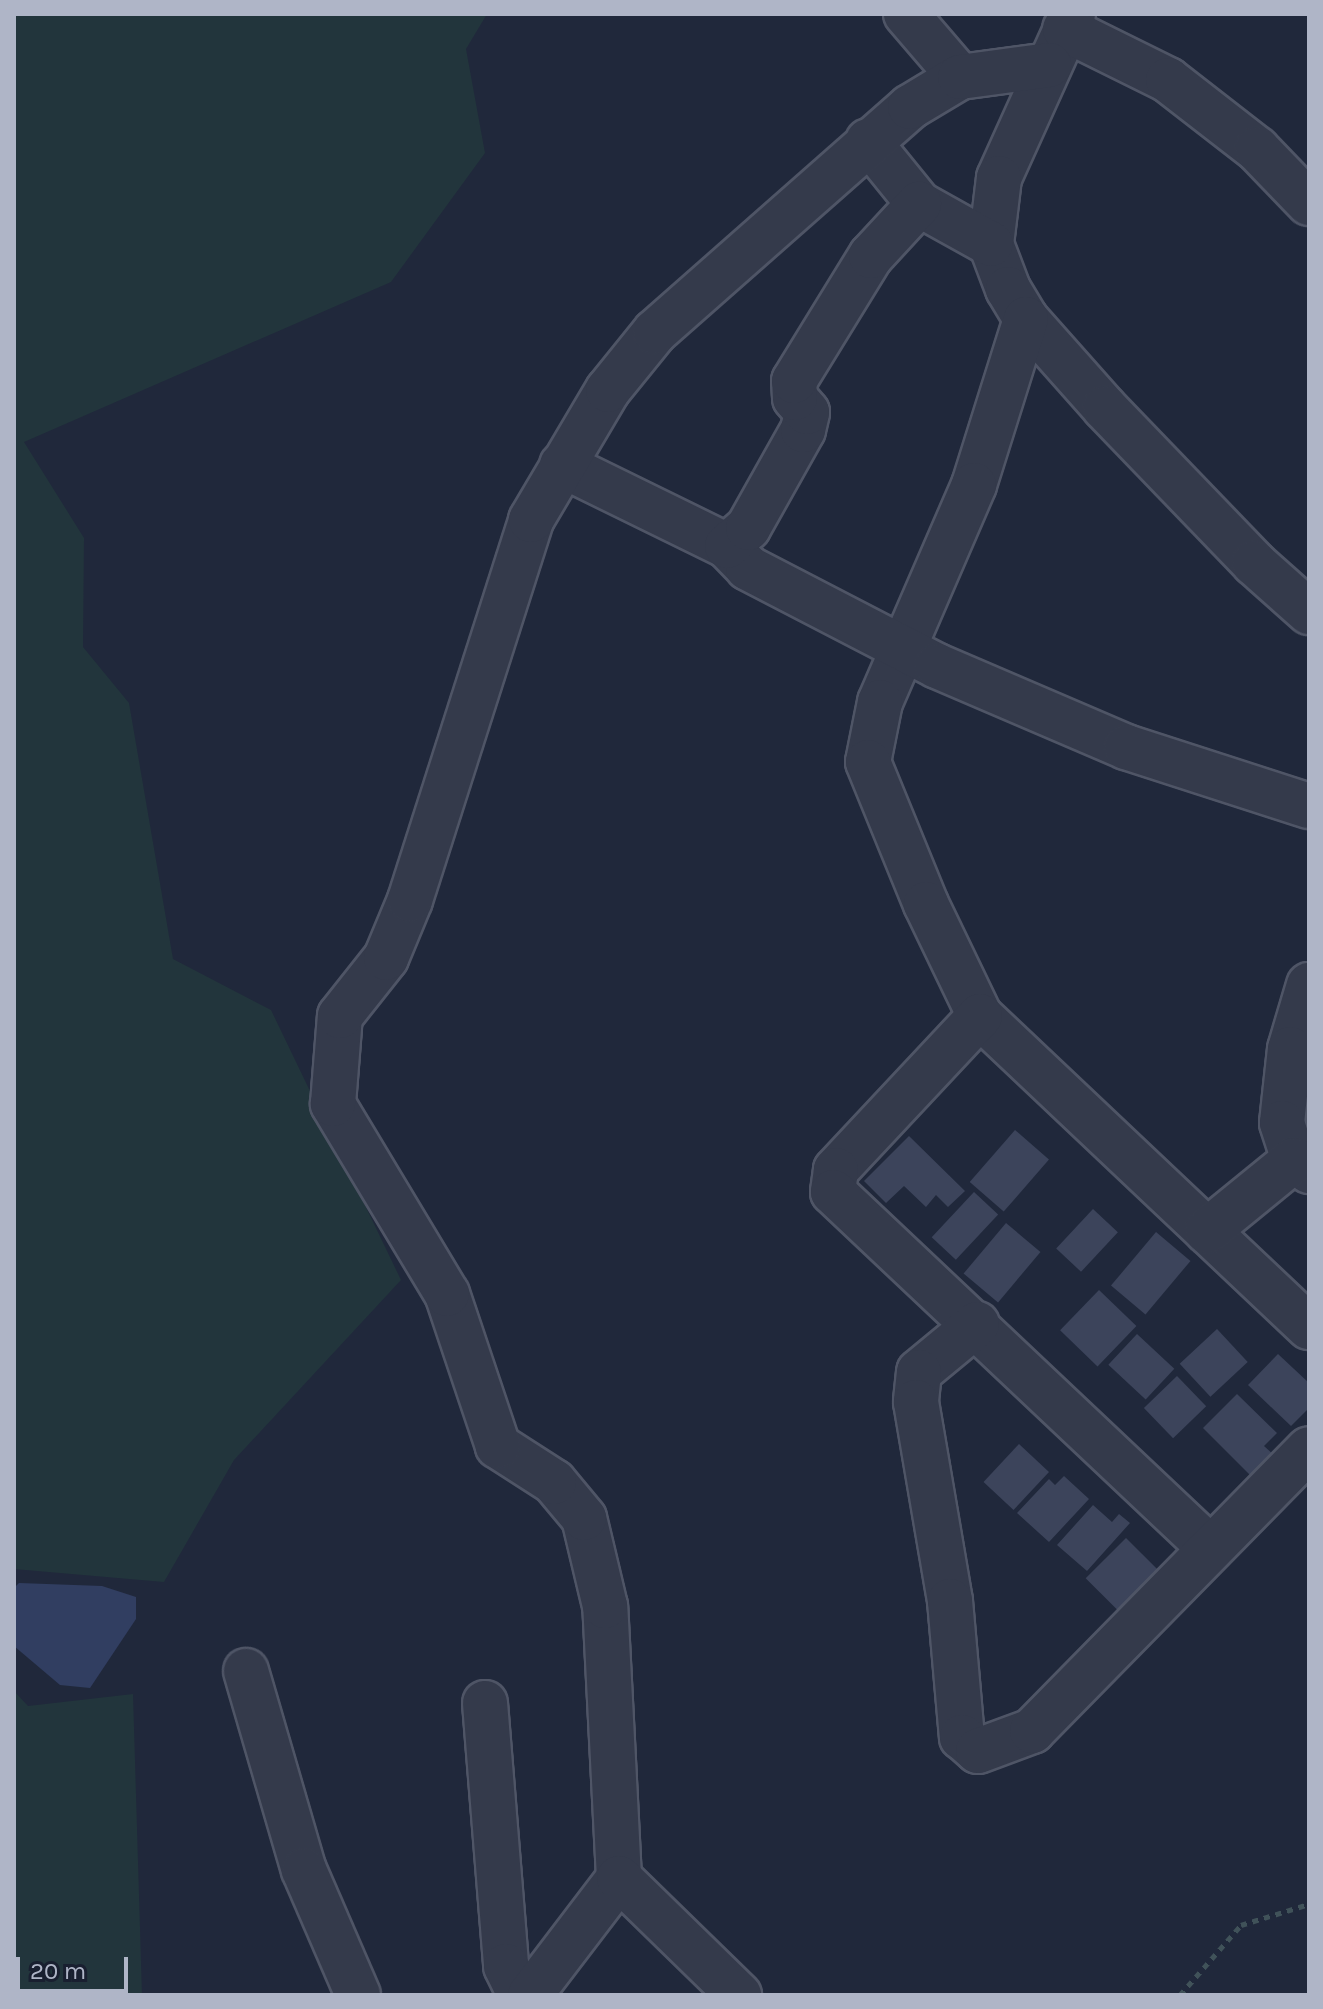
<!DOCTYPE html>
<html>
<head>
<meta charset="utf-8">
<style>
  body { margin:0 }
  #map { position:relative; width:1323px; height:2009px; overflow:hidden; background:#20283b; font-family:Karla,sans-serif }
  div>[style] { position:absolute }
  .green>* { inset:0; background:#22353c }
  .water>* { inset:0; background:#313e61 }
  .building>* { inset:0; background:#3c445b; transform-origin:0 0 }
  .path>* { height:5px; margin-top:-2.5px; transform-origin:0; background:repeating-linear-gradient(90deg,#405259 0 6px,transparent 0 12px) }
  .roads { filter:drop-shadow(2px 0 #4f5566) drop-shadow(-2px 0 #4f5566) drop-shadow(0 2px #4f5566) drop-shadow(0 -2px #4f5566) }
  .minor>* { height:44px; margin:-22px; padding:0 22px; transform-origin:22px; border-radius:22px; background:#343a4b }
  span { translate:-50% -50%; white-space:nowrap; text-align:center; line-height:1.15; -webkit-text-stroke:6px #191f30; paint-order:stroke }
  .frame { position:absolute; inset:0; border:16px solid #afb5c7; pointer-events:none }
  .scale { position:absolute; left:16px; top:1957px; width:112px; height:36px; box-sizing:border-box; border:4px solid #afb5c7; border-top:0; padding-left:10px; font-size:24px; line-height:28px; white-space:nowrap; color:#afb5c7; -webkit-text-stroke:6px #191f30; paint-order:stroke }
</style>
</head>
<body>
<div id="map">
  <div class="green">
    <i style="clip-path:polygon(14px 14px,487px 14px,466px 49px,485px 153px,391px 282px,24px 442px,84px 538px,83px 647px,129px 703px,173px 959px,271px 1010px,401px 1280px,234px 1460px,164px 1582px,14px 1569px)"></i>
    <i style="clip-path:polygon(14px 1691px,28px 1706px,133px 1694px,142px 1995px,14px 1995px)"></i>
  </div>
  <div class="water">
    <i style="clip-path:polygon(19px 1583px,102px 1586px,136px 1597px,136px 1619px,90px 1688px,60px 1685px,14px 1646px,14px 1588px)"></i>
  </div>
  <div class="building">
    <i style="left:1015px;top:1130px;width:45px;height:69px;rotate:41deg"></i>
    <i style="clip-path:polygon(909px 1136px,965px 1191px,948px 1207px,936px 1195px,926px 1207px,904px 1186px,886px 1203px,864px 1181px)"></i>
    <i style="left:974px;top:1192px;width:33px;height:62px;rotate:43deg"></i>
    <i style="left:1093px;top:1209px;width:34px;height:54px;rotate:43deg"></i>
    <i style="left:1006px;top:1223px;width:45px;height:66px;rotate:40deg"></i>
    <i style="left:1156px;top:1232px;width:45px;height:70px;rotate:40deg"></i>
    <i style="left:1099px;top:1290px;width:52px;height:56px;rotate:44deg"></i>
    <i style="left:1217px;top:1329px;width:45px;height:51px;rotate:47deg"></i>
    <i style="left:1137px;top:1334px;width:51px;height:42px;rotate:43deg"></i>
    <i style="clip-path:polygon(1278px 1354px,1309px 1383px,1309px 1408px,1291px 1426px,1248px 1385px)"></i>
    <i style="left:1177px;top:1376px;width:42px;height:46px;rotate:46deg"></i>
    <i style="clip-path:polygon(1237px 1394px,1277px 1433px,1264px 1446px,1276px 1457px,1254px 1479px,1203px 1428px)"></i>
    <i style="left:1019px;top:1444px;width:41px;height:52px;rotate:43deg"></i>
    <i style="clip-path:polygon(1064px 1476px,1089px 1499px,1049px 1542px,1017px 1513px,1049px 1479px,1055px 1485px)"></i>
    <i style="clip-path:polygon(1093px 1505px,1112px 1522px,1119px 1514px,1130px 1523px,1087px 1571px,1057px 1545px)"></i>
    <i style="left:1126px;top:1538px;width:45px;height:57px;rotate:45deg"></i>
  </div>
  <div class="path">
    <i style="left:1180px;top:1995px;width:93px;rotate:-48.9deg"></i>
    <i style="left:1241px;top:1925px;width:71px;rotate:-17.2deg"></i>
  </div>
  <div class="roads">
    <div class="minor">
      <i style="left:906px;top:14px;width:83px;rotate:49.4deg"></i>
      <i style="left:1073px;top:14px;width:180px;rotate:114.3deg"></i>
      <i style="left:999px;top:178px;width:66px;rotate:96.9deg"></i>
      <i style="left:991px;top:244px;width:48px;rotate:69.3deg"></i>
      <i style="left:1008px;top:289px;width:35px;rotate:59deg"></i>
      <i style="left:1026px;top:319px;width:119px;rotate:48.4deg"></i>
      <i style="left:1105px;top:408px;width:215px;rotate:46.1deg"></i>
      <i style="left:1254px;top:563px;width:74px;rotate:41.7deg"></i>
      <i style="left:1065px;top:29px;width:115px;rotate:26.3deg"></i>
      <i style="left:1168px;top:80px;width:113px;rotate:37.8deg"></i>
      <i style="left:1257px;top:149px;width:75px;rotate:46.1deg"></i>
      <i style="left:868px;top:141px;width:81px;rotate:51deg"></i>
      <i style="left:919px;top:204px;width:82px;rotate:29.1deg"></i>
      <i style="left:1026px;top:319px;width:174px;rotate:107.4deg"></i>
      <i style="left:974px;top:485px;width:236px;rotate:113.4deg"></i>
      <i style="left:880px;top:702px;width:61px;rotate:101.3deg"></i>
      <i style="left:868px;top:762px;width:153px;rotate:67.8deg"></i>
      <i style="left:926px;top:904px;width:124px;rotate:64.3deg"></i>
      <i style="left:980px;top:1016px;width:453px;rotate:43.4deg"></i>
      <i style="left:562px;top:465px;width:184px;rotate:26.1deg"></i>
      <i style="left:727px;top:546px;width:30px;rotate:46deg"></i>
      <i style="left:748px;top:568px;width:213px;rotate:27.4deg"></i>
      <i style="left:937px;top:666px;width:206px;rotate:23.2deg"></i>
      <i style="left:1126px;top:747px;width:192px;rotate:17.9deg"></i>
      <i style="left:727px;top:546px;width:28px;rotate:-41deg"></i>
      <i style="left:748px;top:528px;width:112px;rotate:-60.7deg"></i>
      <i style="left:803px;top:430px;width:18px;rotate:-77deg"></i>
      <i style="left:807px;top:412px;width:18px;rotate:-131deg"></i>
      <i style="left:795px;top:398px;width:17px;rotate:-93deg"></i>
      <i style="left:794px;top:381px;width:147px;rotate:-58.4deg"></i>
      <i style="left:871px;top:256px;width:71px;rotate:-47.3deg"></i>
      <i style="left:1309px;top:985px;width:67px;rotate:106.5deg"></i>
      <i style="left:1290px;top:1049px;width:74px;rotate:96.2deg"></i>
      <i style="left:1282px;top:1123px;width:39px;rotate:72deg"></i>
      <i style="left:1294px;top:1160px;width:19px;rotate:36deg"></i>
      <i style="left:980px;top:1016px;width:211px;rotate:133.1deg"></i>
      <i style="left:836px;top:1170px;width:22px;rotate:98deg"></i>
      <i style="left:833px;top:1192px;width:519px;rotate:43.36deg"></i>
      <i style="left:1207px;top:1231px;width:112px;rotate:-39.2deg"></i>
      <i style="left:977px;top:1324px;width:75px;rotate:140.4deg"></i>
      <i style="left:919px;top:1372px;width:30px;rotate:96deg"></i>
      <i style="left:916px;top:1402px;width:202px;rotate:80.3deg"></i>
      <i style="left:950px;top:1601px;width:137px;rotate:85deg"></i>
      <i style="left:962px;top:1737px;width:21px;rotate:41deg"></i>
      <i style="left:978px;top:1751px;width:58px;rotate:-20.3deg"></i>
      <i style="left:1032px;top:1731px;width:395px;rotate:-45.5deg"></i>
      <i style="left:246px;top:1671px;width:207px;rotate:73.8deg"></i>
      <i style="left:304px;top:1870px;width:136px;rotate:66.6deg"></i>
      <i style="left:485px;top:1703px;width:264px;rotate:85.4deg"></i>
      <i style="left:506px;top:1966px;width:32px;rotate:64deg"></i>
      <i style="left:619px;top:1878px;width:272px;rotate:-92.9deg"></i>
      <i style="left:605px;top:1606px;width:90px;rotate:-103.4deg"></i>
      <i style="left:584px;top:1518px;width:47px;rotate:-129.8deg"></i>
      <i style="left:554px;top:1482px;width:67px;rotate:-147.3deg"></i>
      <i style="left:498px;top:1446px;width:160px;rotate:-108.5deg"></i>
      <i style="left:447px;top:1294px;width:222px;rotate:-121deg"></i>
      <i style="left:333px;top:1104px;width:88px;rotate:-85.5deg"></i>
      <i style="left:340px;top:1016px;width:74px;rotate:-51.6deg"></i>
      <i style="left:386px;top:958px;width:63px;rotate:-67.5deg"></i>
      <i style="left:410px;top:900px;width:399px;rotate:-72.3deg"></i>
      <i style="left:531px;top:520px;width:151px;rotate:-59.4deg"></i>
      <i style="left:608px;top:390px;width:75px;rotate:-51deg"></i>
      <i style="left:655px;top:332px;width:340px;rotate:-41.4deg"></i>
      <i style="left:910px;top:107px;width:58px;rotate:-31deg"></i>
      <i style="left:960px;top:77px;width:90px;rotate:-7.7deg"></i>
      <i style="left:530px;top:1995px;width:147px;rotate:-52.7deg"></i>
      <i style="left:619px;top:1878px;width:168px;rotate:44.3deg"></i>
    </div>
  </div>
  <div class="frame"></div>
  <div class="scale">20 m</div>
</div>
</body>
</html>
